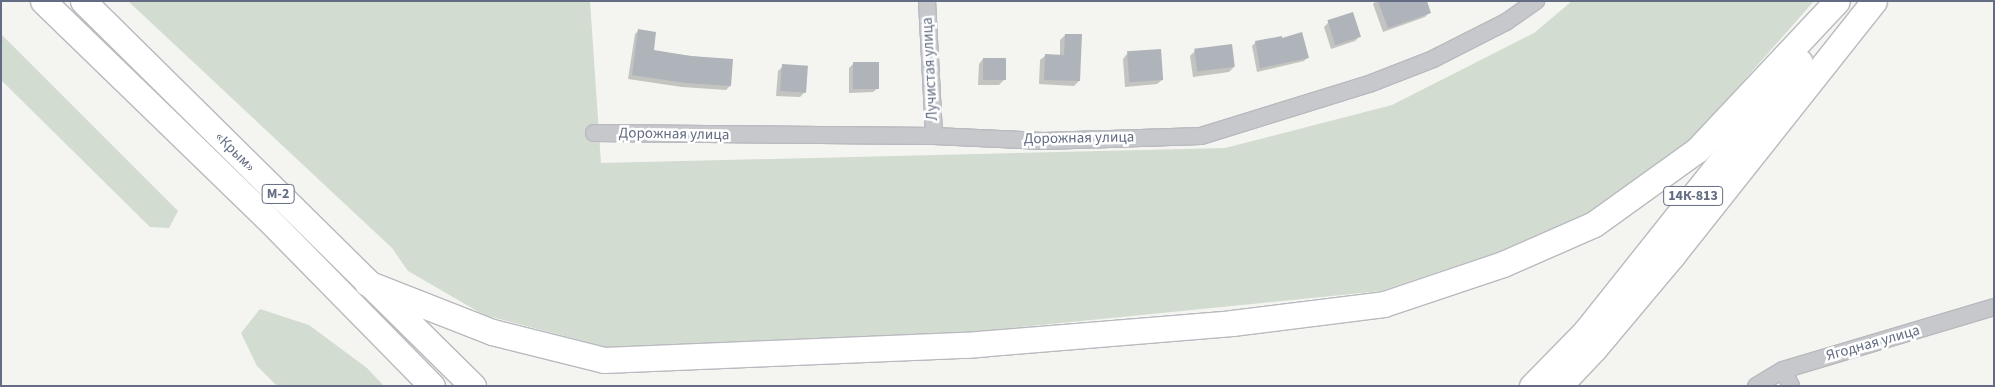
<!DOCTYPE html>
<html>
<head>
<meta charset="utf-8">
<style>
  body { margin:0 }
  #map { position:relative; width:1995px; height:387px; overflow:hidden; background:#f4f5f0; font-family:"Source Sans 3",sans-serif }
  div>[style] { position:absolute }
  .green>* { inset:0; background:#d3dcd1 }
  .shadow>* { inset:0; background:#0003 }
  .building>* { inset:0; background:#afb3ba; transform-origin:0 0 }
  .roads { filter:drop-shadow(1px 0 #b9babf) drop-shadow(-1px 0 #b9babf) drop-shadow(0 1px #b9babf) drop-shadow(0 -1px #b9babf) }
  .minor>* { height:16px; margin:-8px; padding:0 8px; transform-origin:8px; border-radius:8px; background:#c6c8cc }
  .primary>* { height:25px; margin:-12.5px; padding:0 12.5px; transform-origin:12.5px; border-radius:12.5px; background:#fff }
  span { translate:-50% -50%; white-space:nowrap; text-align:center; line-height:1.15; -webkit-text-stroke:5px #fff; paint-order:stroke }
  .shield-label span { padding:1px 4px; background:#fff; border:1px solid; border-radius:4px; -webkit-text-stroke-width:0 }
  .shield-label { font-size:14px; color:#636c82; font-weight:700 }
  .street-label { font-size:15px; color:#636c82 }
  .frame { position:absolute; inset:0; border:2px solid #636c82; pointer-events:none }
</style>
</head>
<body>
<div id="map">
  <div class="green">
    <i style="clip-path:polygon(128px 1px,590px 1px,601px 163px,1225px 148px,1392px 105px,1534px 33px,1572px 1px,1814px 1px,1689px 143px,1586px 214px,1498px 252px,1381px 291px,972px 332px,610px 348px,484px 315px,408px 271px,392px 248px)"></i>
    <i style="clip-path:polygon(1px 34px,178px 211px,169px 228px,150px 227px,1px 80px)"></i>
    <i style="clip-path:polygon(260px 309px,309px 325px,367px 368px,384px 386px,277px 386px,257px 366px,241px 333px)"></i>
  </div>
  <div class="shadow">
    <i style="clip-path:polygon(1376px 1px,1425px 1px,1429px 13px,1425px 17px,1383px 32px,1373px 4px)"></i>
    <i style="clip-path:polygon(1329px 22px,1360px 36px,1355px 41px,1331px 49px,1324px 27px)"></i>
    <i style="clip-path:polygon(639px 30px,652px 51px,732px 61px,730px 86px,726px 90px,682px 87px,628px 79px,635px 34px)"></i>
    <i style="clip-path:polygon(1065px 35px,1079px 81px,1074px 86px,1039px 84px,1040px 60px,1045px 56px,1060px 56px,1060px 40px)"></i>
    <i style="clip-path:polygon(1256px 42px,1308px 57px,1304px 61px,1257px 72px,1252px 46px)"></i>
    <i style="clip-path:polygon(1195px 51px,1234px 67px,1229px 72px,1193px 77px,1190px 56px)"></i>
    <i style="clip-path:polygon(1127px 54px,1162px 80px,1157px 84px,1125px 87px,1123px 59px)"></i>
    <i style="clip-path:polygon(983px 59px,1004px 80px,999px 85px,978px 85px,979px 64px)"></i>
    <i style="clip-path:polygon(854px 63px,878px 88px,873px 92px,849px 93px,849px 68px)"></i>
    <i style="clip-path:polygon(783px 66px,805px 92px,800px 97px,776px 96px,778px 71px)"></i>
  </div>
  <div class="building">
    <i style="clip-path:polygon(1378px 1px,1427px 1px,1431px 13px,1388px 28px)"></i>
    <i style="left:1353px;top:12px;width:26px;height:27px;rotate:72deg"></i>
    <i style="clip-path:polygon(638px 29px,656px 32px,654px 50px,690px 56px,733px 59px,731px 86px,686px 83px,632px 75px)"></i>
    <i style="clip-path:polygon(1302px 32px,1309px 58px,1260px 68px,1255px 41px,1282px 36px,1282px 38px)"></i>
    <i style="clip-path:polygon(1065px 34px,1082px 34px,1080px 81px,1044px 80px,1045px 54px,1064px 55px)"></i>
    <i style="left:1232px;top:44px;width:23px;height:38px;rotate:83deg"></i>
    <i style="left:1161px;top:49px;width:31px;height:34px;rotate:86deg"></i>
    <i style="left:983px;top:58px;width:23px;height:22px"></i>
    <i style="left:853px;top:62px;width:26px;height:27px"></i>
    <i style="left:782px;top:64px;width:26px;height:27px;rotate:4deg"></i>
  </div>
  <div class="roads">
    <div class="minor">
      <i style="left:927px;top:1px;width:135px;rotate:87deg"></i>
      <i style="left:594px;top:133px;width:340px;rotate:0.5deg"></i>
      <i style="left:934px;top:136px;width:110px;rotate:2.6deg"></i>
      <i style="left:1044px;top:141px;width:157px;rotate:-1.8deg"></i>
      <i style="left:1201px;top:136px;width:176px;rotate:-17.2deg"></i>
      <i style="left:1369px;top:84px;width:69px;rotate:-21.3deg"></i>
      <i style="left:1433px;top:59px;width:82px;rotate:-26.9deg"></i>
      <i style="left:1506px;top:22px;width:37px;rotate:-35deg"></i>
      <i style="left:1783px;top:370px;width:18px;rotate:63deg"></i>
      <i style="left:1756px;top:386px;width:31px;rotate:-31deg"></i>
      <i style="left:1783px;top:370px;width:220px;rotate:-16.6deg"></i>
    </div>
    <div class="primary">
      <i style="left:43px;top:1px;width:309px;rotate:44.1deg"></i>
      <i style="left:265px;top:216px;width:238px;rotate:45.5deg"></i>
      <i style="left:83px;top:1px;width:548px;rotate:44.63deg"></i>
      <i style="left:367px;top:283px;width:134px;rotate:21.4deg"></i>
      <i style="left:492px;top:332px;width:115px;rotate:14deg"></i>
      <i style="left:604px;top:360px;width:362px;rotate:-2.4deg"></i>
      <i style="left:966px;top:345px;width:267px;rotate:-4.7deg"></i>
      <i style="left:1232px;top:323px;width:153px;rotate:-7.1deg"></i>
      <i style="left:1384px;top:304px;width:126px;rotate:-18.6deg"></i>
      <i style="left:1503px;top:264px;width:99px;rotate:-23.7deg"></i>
      <i style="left:1594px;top:224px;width:127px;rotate:-35.7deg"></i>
      <i style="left:1697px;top:150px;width:204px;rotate:-46.8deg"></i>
      <i style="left:1532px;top:386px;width:76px;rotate:-45.5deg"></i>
      <i style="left:1585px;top:332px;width:345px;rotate:-51.5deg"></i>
      <i style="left:1559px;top:386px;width:51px;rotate:-46.6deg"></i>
      <i style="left:1594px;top:349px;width:121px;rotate:-50deg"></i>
      <i style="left:1672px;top:256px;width:325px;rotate:-51.6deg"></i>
    </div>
  </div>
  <div class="shield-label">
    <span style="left:278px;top:194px">М-2</span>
    <span style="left:1693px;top:196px">14К-813</span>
  </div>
  <div class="street-label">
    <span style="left:930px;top:69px;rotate:-93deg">Лучистая улица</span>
    <span style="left:674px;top:134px;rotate:1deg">Дорожная улица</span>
    <span style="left:1079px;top:138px;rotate:-1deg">Дорожная улица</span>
    <span style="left:235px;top:152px;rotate:45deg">«Крым»</span>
    <span style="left:1873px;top:343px;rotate:-16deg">Ягодная улица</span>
  </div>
  <div class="frame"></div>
</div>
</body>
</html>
